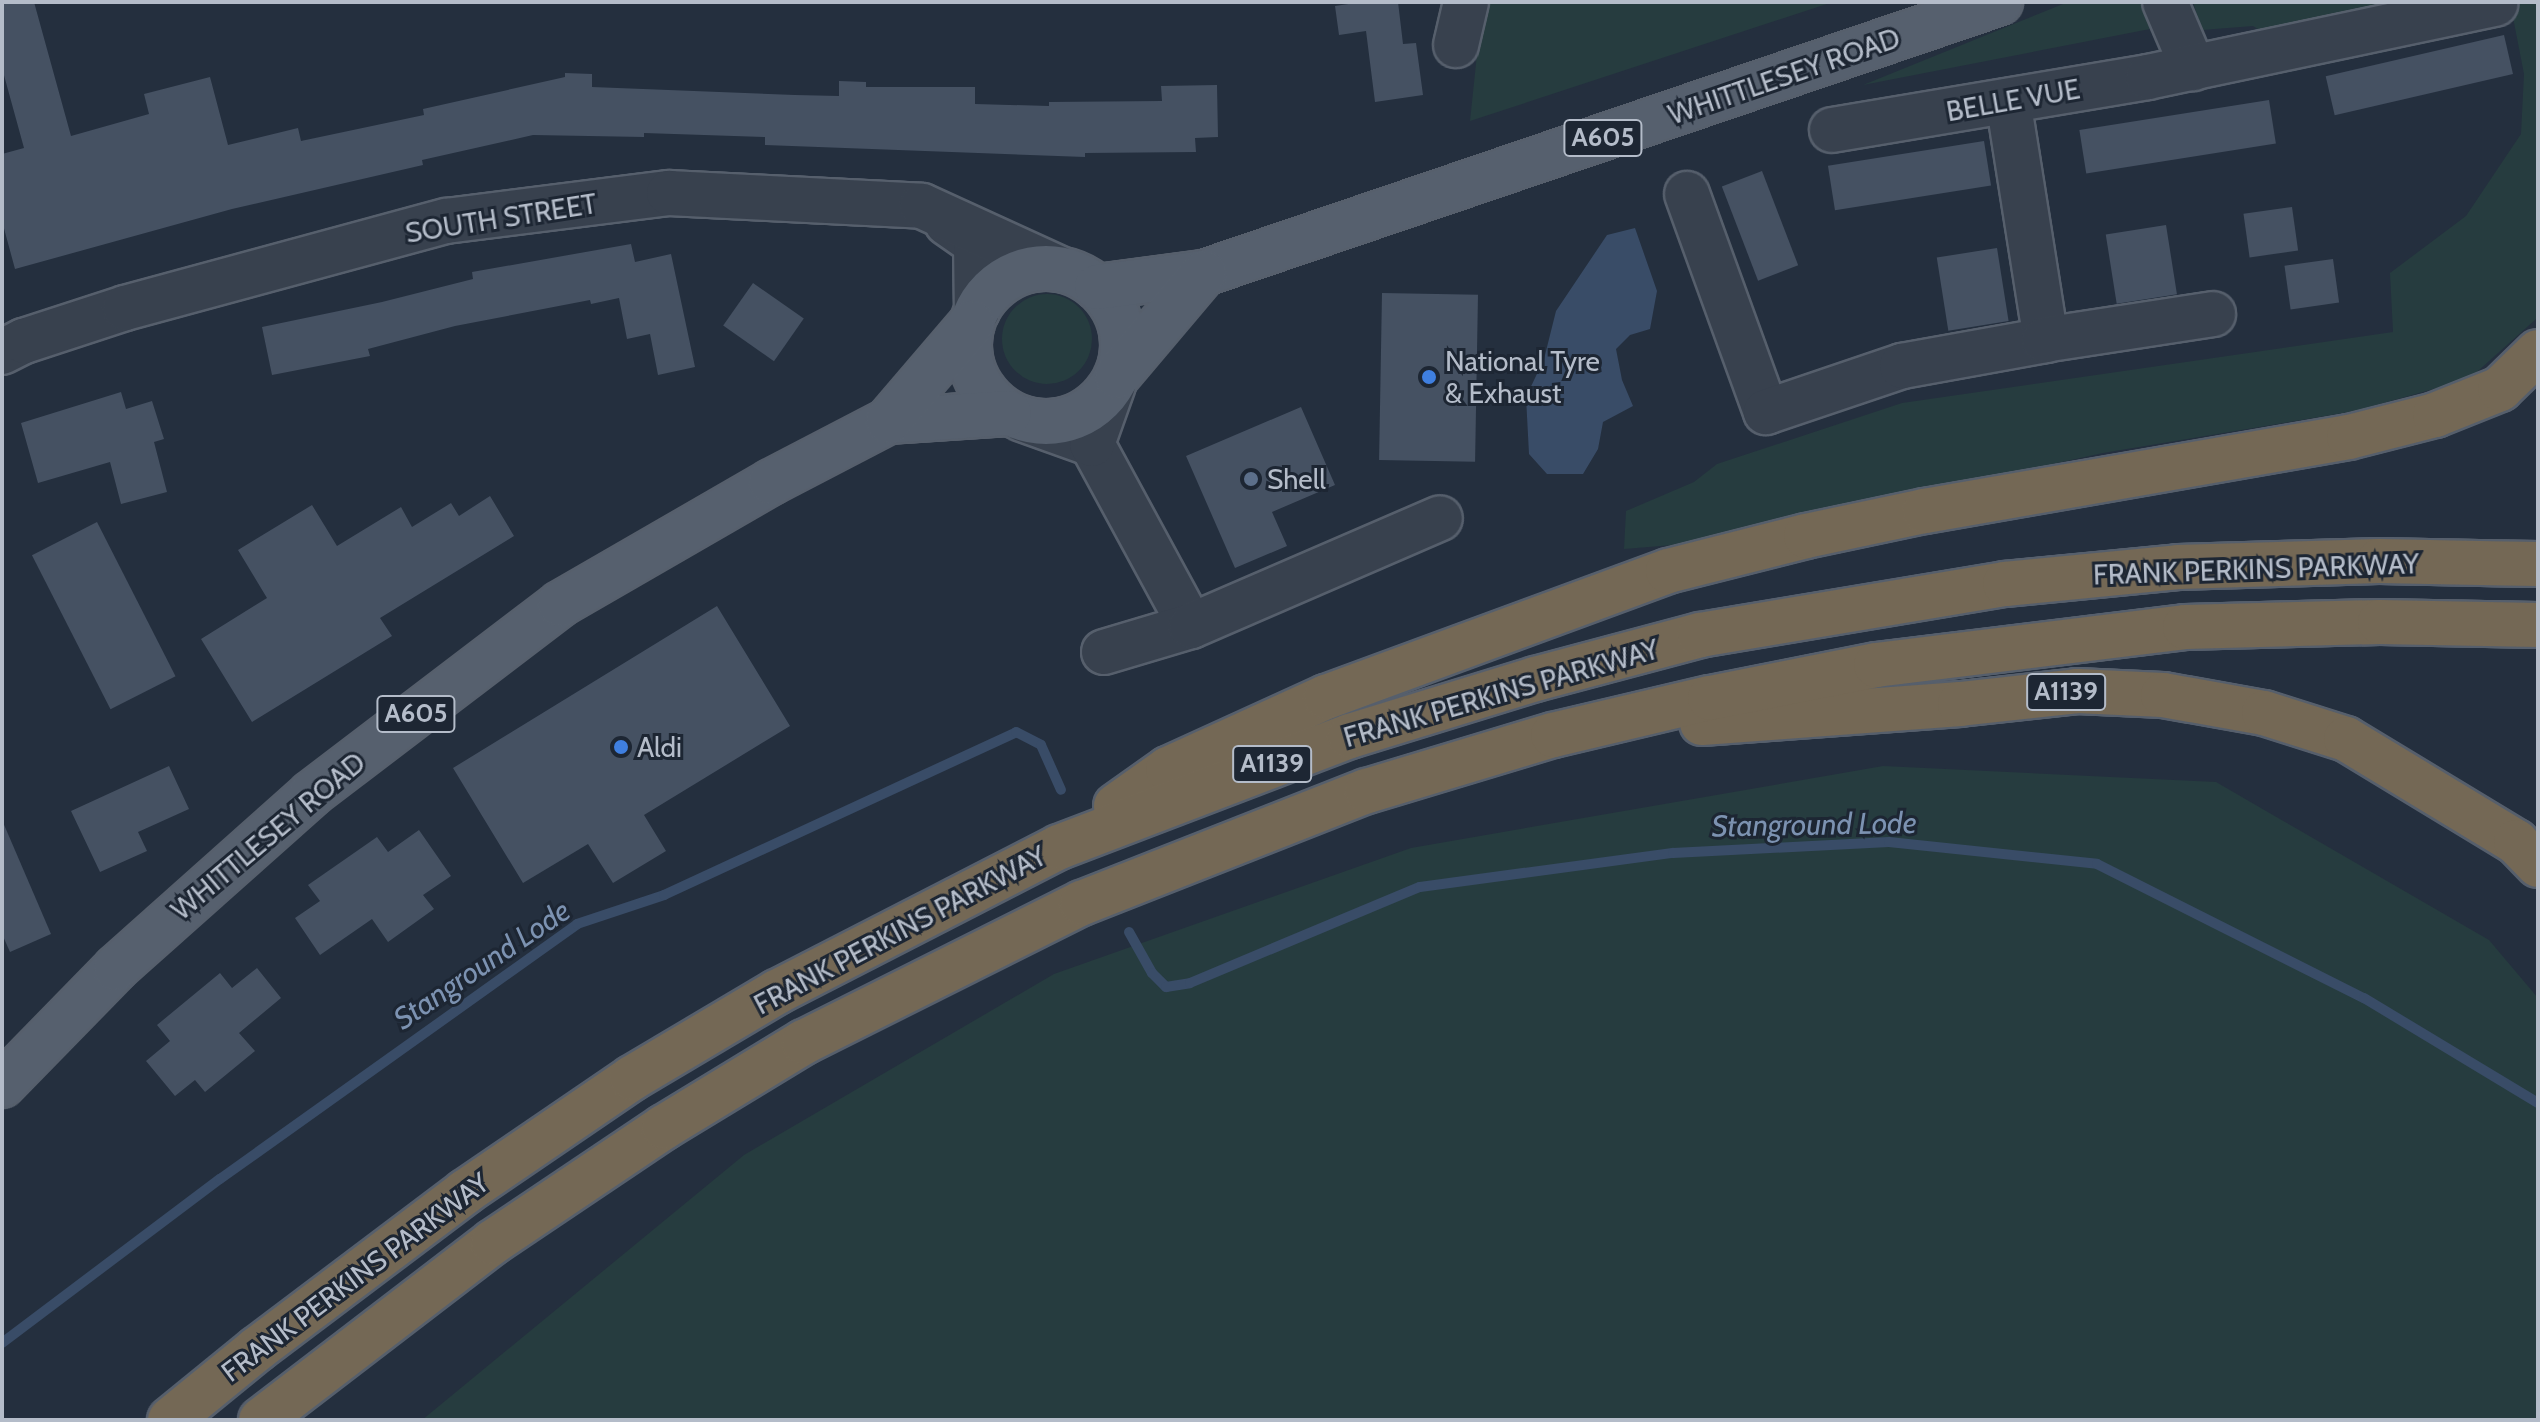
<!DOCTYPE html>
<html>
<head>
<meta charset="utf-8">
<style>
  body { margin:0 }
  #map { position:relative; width:2540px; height:1422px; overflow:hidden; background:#242f3e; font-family:Cabin,sans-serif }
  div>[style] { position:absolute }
  .green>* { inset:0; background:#263c3f }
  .round { border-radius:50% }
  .water>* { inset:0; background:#394c67 }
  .stream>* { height:10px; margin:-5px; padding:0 5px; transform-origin:5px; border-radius:5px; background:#394c67 }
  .building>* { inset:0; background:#455162; transform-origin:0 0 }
  .roads { filter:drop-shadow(2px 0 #565f6c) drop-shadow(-2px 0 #565f6c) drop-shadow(0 2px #565f6c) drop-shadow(0 -2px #565f6c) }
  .minor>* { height:44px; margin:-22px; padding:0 22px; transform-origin:22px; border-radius:22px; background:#38414e }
  .major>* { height:44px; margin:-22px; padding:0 22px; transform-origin:22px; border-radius:22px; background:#56606e }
  .major>.ring { margin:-22px; padding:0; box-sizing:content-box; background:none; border:44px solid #56606e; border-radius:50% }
  .highway>* { height:44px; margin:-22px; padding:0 22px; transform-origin:22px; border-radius:22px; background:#746855 }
  .dots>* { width:22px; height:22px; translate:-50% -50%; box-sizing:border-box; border:4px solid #1d2633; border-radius:50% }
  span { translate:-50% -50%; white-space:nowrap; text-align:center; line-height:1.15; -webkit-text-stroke:6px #1d2633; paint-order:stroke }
  .shield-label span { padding:2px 6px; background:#1d2633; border:2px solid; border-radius:6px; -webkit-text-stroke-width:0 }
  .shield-label { font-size:26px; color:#b4bcc9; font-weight:700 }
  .street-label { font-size:28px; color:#b4bcc9 }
  .poi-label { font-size:28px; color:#b4bcc9 }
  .left { translate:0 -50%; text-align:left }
  .water-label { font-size:30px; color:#7c92b1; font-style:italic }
  .frame { position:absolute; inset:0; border:4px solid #b4bcc9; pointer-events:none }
</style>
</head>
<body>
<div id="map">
  <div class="green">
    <i style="clip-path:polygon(1490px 2px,1833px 2px,1470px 121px,1477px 54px)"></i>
    <i style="clip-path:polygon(2068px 2px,2143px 2px,2150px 29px,1863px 85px)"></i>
    <i style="clip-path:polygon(2193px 2px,2443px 2px,2272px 38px,2253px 26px,2202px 30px)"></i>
    <i style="clip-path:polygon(2510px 2px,2538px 2px,2538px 312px,2536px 319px,2469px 379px,2355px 411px,2103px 453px,1685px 544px,1624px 549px,1626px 511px,1694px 482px,1717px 464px,1902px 403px,2393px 332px,2390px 273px,2466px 216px,2521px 134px,2524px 74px)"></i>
    <i class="round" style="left:1002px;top:294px;width:90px;height:90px"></i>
    <i style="clip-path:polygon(1883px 766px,2216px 782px,2489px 940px,2538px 998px,2538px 1420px,422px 1420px,744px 1155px,1054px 974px,1411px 848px)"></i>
  </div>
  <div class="water">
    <i style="clip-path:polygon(1635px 228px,1657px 291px,1650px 329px,1630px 335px,1616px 349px,1622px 380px,1633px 406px,1603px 422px,1598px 449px,1583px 474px,1547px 474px,1529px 454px,1526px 397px,1544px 359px,1556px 311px,1607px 235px)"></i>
  </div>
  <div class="stream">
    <i style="left:1129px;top:932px;width:47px;rotate:60.7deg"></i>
    <i style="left:1152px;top:973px;width:20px;rotate:45deg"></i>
    <i style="left:1166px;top:987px;width:24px;rotate:-9deg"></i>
    <i style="left:1190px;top:983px;width:249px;rotate:-22.7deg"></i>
    <i style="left:1420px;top:887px;width:255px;rotate:-7.7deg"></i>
    <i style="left:1673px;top:853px;width:216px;rotate:-2.9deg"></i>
    <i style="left:1889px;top:842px;width:209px;rotate:6deg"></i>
    <i style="left:2097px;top:864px;width:299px;rotate:26.7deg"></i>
    <i style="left:2364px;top:998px;width:203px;rotate:31.1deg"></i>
    <i style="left:2px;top:1343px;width:273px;rotate:-37deg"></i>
    <i style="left:220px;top:1179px;width:439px;rotate:-35.5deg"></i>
    <i style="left:577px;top:924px;width:92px;rotate:-18.4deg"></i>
    <i style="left:664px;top:895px;width:388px;rotate:-24.8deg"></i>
    <i style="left:1016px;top:732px;width:28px;rotate:27deg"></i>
    <i style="left:1041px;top:745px;width:49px;rotate:66deg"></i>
  </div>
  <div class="building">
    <i style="clip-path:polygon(2px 2px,34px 2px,71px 136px,149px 114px,144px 94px,210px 77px,228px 145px,298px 128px,301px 141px,424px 115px,423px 109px,565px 77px,565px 73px,592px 74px,592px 87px,795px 95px,839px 96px,839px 81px,866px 82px,866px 87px,975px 87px,975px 104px,1049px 106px,1049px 102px,1162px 101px,1161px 86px,1217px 85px,1218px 137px,1195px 138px,1196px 152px,1085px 153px,1085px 157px,765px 145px,765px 137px,644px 133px,644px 137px,533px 135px,422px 160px,423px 165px,232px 209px,15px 269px,2px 221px,2px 154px,24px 148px,2px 68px)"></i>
    <i style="clip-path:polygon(1362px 2px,1398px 2px,1403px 44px,1416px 43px,1423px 95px,1375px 102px,1366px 31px,1339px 35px,1335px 6px)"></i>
    <i style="left:2504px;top:35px;width:40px;height:183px;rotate:77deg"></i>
    <i style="left:2269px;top:100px;width:44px;height:192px;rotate:81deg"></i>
    <i style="left:1984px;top:141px;width:45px;height:158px;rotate:81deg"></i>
    <i style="left:1762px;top:171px;width:101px;height:43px;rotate:69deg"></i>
    <i style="left:2292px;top:207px;width:44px;height:49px;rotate:82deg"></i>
    <i style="left:2166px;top:225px;width:70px;height:61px;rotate:81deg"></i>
    <i style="clip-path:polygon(631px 244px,635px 262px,671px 254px,695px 367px,658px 375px,650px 334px,627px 339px,619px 298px,591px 304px,590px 300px,455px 326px,368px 349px,370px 356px,272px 375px,262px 327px,382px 302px,473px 279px,472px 272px)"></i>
    <i style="left:1997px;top:248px;width:74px;height:61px;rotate:81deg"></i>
    <i style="left:2333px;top:259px;width:44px;height:49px;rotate:82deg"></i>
    <i style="left:753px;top:283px;width:62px;height:52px;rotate:35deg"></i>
    <i style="left:1382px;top:293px;width:96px;height:167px;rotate:1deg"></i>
    <i style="clip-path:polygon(121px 392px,126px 409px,152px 401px,164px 439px,154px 442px,167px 492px,121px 504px,110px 462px,38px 483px,21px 423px)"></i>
    <i style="clip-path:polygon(1301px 407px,1335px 485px,1272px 512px,1287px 546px,1235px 568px,1186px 456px)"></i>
    <i style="clip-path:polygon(490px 496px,514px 536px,380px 618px,392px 636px,252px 722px,201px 639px,267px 598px,238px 550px,312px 505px,337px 546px,401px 507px,412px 527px,451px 503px,459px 516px)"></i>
    <i style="left:97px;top:522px;width:173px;height:73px;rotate:63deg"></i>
    <i style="clip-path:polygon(717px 606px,790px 726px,644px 815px,666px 851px,613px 883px,588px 844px,523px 883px,453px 768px)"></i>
    <i style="clip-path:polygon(169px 766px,189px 809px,138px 832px,147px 851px,100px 872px,71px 811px)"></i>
    <i style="clip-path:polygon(2px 820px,51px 934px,10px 952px,2px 934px)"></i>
    <i style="clip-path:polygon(419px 830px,451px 876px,423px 895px,434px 909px,388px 942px,372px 919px,320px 955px,295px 918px,320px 901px,308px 885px,377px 837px,388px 852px)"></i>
    <i style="clip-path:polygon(257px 968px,281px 998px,239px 1033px,255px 1051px,205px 1092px,195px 1080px,175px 1096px,146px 1061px,170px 1041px,157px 1025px,220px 973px,232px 988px)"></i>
  </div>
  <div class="roads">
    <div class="minor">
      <i style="left:2165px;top:2px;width:72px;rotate:67deg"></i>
      <i style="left:1456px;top:45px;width:44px;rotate:-76.9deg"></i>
      <i style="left:1832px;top:130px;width:320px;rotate:-9.5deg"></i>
      <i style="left:2148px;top:77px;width:355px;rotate:-11.9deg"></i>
      <i style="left:1687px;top:194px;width:232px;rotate:70.1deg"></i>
      <i style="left:1766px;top:412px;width:144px;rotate:-18.7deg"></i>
      <i style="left:1902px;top:366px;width:146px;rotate:-10.2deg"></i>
      <i style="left:2046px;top:340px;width:242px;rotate:-99deg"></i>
      <i style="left:947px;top:223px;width:35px;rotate:35deg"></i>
      <i style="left:976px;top:243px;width:68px;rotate:89.2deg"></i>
      <i style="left:2044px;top:340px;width:171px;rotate:-8.7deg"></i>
      <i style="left:2px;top:352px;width:25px;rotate:-27deg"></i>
      <i style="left:24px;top:341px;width:106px;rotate:-18.1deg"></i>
      <i style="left:125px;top:308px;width:333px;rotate:-15.2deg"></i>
      <i style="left:446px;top:221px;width:225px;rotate:-7.2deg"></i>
      <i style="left:669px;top:193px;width:253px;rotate:2.9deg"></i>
      <i style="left:922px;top:206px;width:149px;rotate:24.5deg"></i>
      <i style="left:1022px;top:419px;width:74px;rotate:19.7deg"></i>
      <i style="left:1092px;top:444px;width:207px;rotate:61.5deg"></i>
      <i style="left:1092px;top:444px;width:63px;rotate:-70.4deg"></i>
      <i style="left:1104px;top:652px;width:91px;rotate:-16.6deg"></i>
      <i style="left:1191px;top:626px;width:271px;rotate:-23.4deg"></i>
    </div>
    <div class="major">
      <i class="ring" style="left:969px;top:268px;width:110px;height:110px"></i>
      <i style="left:1097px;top:287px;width:108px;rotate:-7.5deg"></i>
      <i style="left:1204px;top:273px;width:841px;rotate:-18.8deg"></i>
      <i style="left:1117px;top:376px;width:135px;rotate:-49.8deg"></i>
      <i style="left:888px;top:421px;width:121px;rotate:-3.8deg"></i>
      <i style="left:2px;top:1085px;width:163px;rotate:-45.7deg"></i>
      <i style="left:116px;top:968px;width:261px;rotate:-41.7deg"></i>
      <i style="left:311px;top:794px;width:313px;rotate:-37.3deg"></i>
      <i style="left:560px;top:604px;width:244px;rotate:-30deg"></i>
      <i style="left:771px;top:482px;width:132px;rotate:-27.5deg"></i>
      <i style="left:888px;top:421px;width:129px;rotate:-49.4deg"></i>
    </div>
    <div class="highway">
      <i style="left:1702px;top:723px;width:259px;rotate:-4.2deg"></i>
      <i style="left:1960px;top:704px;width:118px;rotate:-6.3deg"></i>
      <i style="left:2077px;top:691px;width:86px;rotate:2.7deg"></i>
      <i style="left:2163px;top:695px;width:103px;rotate:10.1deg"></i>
      <i style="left:2264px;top:713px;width:86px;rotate:17.6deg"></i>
      <i style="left:2346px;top:739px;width:199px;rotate:31.2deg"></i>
      <i style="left:2516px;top:842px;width:32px;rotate:46deg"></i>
      <i style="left:1116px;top:806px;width:64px;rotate:-35.4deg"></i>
      <i style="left:1168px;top:769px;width:174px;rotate:-24.5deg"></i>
      <i style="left:1326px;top:697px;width:364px;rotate:-20.2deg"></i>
      <i style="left:1668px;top:571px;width:142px;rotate:-14.2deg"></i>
      <i style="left:1806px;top:536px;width:122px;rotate:-11.9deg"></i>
      <i style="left:1925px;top:511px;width:430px;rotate:-9.9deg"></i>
      <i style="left:2349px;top:437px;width:89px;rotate:-14.3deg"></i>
      <i style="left:2435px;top:415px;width:70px;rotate:-21.8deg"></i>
      <i style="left:2500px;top:389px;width:53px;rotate:-44.2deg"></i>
      <i style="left:170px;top:1420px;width:112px;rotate:-39.2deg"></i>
      <i style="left:257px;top:1349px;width:261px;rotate:-37deg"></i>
      <i style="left:465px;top:1192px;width:202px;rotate:-34.3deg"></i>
      <i style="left:632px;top:1078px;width:169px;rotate:-30.7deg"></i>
      <i style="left:777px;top:992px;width:317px;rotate:-27.2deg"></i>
      <i style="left:1059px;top:847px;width:311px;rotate:-20.9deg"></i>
      <i style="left:1350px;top:736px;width:194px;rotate:-17.1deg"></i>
      <i style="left:1535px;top:679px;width:171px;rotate:-14.9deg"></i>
      <i style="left:1700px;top:635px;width:309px;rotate:-9.5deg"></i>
      <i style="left:2005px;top:584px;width:174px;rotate:-5.6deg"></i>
      <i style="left:2178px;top:567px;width:201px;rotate:-1.7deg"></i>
      <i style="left:2379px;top:561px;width:159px;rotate:1.1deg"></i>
      <i style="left:261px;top:1420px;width:292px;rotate:-37.5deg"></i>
      <i style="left:493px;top:1242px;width:206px;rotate:-33.9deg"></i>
      <i style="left:664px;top:1127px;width:164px;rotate:-31.3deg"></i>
      <i style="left:804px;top:1042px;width:311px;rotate:-26.6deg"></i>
      <i style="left:1082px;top:903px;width:306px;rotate:-21.5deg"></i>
      <i style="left:1367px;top:791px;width:194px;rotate:-16.8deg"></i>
      <i style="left:1553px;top:735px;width:161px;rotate:-13.3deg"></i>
      <i style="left:1710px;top:698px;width:169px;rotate:-11.2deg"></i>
      <i style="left:1876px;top:665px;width:311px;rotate:-7deg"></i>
      <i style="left:2185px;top:627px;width:195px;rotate:-1.5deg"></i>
      <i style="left:2380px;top:622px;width:158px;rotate:1.1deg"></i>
    </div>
  </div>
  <div class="dots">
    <i style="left:1429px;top:377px;background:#3f7fe0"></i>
    <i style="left:1251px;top:479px;background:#5c6f8a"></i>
    <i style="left:621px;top:747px;background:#3f7fe0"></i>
  </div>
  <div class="shield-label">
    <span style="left:1603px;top:138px">A605</span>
    <span style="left:2066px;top:692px">A1139</span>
    <span style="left:416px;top:714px">A605</span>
    <span style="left:1272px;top:764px">A1139</span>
  </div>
  <div class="street-label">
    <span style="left:1784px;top:76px;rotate:-19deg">WHITTLESEY ROAD</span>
    <span style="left:2013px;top:100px;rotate:-10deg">BELLE VUE</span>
    <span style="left:501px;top:218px;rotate:-9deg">SOUTH STREET</span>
    <span style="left:2256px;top:569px;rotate:-2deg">FRANK PERKINS PARKWAY</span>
    <span style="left:1501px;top:693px;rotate:-16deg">FRANK PERKINS PARKWAY</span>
    <span style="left:268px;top:836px;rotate:-40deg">WHITTLESEY ROAD</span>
    <span style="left:900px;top:930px;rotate:-28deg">FRANK PERKINS PARKWAY</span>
    <span style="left:355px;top:1277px;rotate:-37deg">FRANK PERKINS PARKWAY</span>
  </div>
  <div class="poi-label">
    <span class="left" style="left:1445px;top:377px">National Tyre<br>&amp; Exhaust</span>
    <span class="left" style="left:1267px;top:479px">Shell</span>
    <span class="left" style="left:637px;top:747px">Aldi</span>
  </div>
  <div class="water-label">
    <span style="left:1814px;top:825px;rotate:-1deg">Stanground Lode</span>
    <span style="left:482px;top:965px;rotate:-34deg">Stanground Lode</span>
  </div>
  <div class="frame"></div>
</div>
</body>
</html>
